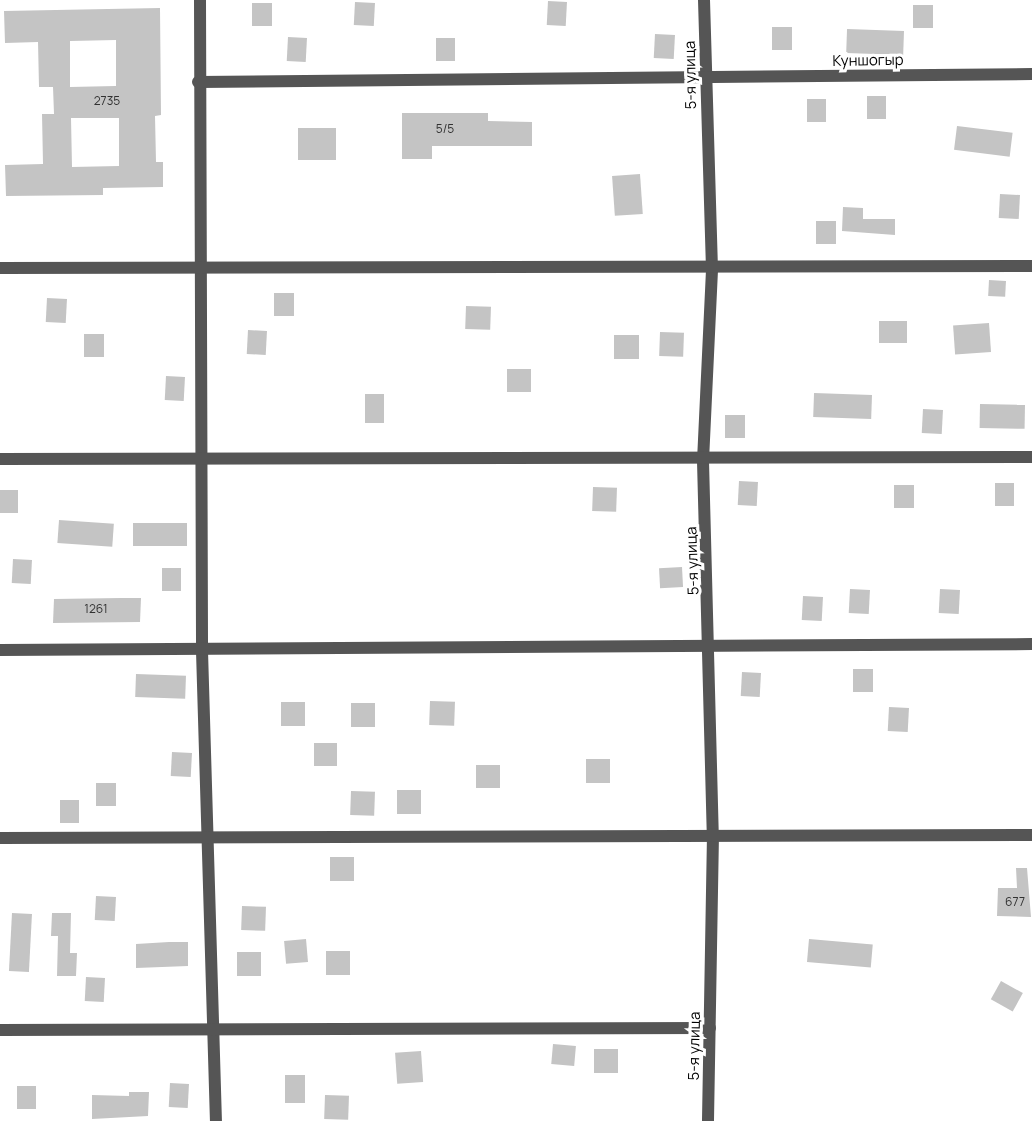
<!DOCTYPE html>
<html>
<head>
<meta charset="utf-8">
<style>
  body { margin:0 }
  #map { position:relative; width:1032px; height:1121px; overflow:hidden; background:#fff; font-family:Manrope,sans-serif }
  div>[style] { position:absolute }
  .building>* { inset:0; background:#c4c4c4; transform-origin:0 0 }
  .street>* { height:12px; margin:-6px; padding:0 6px; transform-origin:6px; border-radius:6px; background:#555 }
  span { translate:-50% -50%; white-space:nowrap; text-align:center; line-height:1.15; -webkit-text-stroke:6px #fff; paint-order:stroke }
  .number-label { font-size:12px; color:#313131 }
  .number-label span { -webkit-text-stroke-width:0 }
  .street-label { font-size:15px; color:#000 }
</style>
</head>
<body>
<div id="map">
  <div class="building">
    <i style="left:548px;top:1px;width:19px;height:24px;rotate:3deg"></i>
    <i style="left:355px;top:2px;width:20px;height:23px;rotate:3deg"></i>
    <i style="left:252px;top:3px;width:20px;height:23px"></i>
    <i style="left:913px;top:5px;width:20px;height:23px"></i>
    <i style="clip-path:polygon(evenodd,160px 8px,161px 115px,155px 116px,156px 162px,163px 162px,163px 187px,103px 188px,103px 195px,6px 196px,5px 165px,43px 164px,42px 114px,54px 114px,53px 87px,39px 87px,38px 42px,5px 43px,4px 11px,160px 8px,116px 40px,116px 86px,70px 87px,70px 41px,116px 40px,160px 8px,71px 118px,119px 118px,119px 166px,72px 167px,71px 118px)"></i>
    <i style="left:772px;top:27px;width:20px;height:23px"></i>
    <i style="left:904px;top:31px;width:24px;height:57px;rotate:92deg"></i>
    <i style="left:655px;top:34px;width:20px;height:24px;rotate:3deg"></i>
    <i style="left:288px;top:37px;width:19px;height:24px;rotate:3deg"></i>
    <i style="left:436px;top:38px;width:19px;height:23px"></i>
    <i style="left:867px;top:96px;width:19px;height:23px"></i>
    <i style="left:807px;top:99px;width:19px;height:23px"></i>
    <i style="clip-path:polygon(402px 113px,488px 113px,488px 121px,532px 122px,532px 146px,432px 146px,432px 159px,402px 159px)"></i>
    <i style="left:957px;top:126px;width:56px;height:24px;rotate:7deg"></i>
    <i style="left:298px;top:128px;width:38px;height:32px"></i>
    <i style="left:640px;top:174px;width:40px;height:28px;rotate:86deg"></i>
    <i style="left:1000px;top:194px;width:20px;height:24px;rotate:3deg"></i>
    <i style="clip-path:polygon(843px 207px,863px 208px,863px 219px,895px 219px,895px 235px,842px 231px)"></i>
    <i style="left:816px;top:221px;width:20px;height:23px"></i>
    <i style="left:989px;top:280px;width:17px;height:16px;rotate:3deg"></i>
    <i style="left:274px;top:293px;width:20px;height:23px"></i>
    <i style="left:47px;top:298px;width:20px;height:24px;rotate:3deg"></i>
    <i style="left:466px;top:306px;width:25px;height:23px;rotate:2deg"></i>
    <i style="left:907px;top:321px;width:22px;height:28px;rotate:90deg"></i>
    <i style="left:989px;top:323px;width:29px;height:36px;rotate:86deg"></i>
    <i style="left:248px;top:330px;width:19px;height:24px;rotate:3deg"></i>
    <i style="left:660px;top:332px;width:24px;height:24px;rotate:2deg"></i>
    <i style="left:84px;top:334px;width:20px;height:23px"></i>
    <i style="left:614px;top:335px;width:25px;height:24px"></i>
    <i style="left:507px;top:369px;width:24px;height:23px"></i>
    <i style="left:166px;top:376px;width:19px;height:24px;rotate:3deg"></i>
    <i style="left:365px;top:394px;width:19px;height:29px"></i>
    <i style="left:872px;top:395px;width:24px;height:58px;rotate:92deg"></i>
    <i style="left:980px;top:404px;width:45px;height:24px;rotate:1deg"></i>
    <i style="left:923px;top:409px;width:20px;height:24px;rotate:3deg"></i>
    <i style="left:725px;top:415px;width:20px;height:23px"></i>
    <i style="left:739px;top:481px;width:19px;height:24px;rotate:3deg"></i>
    <i style="left:995px;top:483px;width:19px;height:23px"></i>
    <i style="left:894px;top:485px;width:20px;height:23px"></i>
    <i style="left:593px;top:487px;width:24px;height:24px;rotate:2deg"></i>
    <i style="left:0;top:490px;width:18px;height:23px"></i>
    <i style="left:59px;top:520px;width:55px;height:23px;rotate:4deg"></i>
    <i style="left:133px;top:523px;width:54px;height:23px"></i>
    <i style="left:13px;top:559px;width:19px;height:24px;rotate:3deg"></i>
    <i style="left:682px;top:567px;width:20px;height:23px;rotate:87deg"></i>
    <i style="left:162px;top:568px;width:19px;height:23px"></i>
    <i style="left:850px;top:589px;width:20px;height:24px;rotate:3deg"></i>
    <i style="left:940px;top:589px;width:20px;height:24px;rotate:3deg"></i>
    <i style="left:803px;top:596px;width:20px;height:24px;rotate:3deg"></i>
    <i style="clip-path:polygon(121px 598px,141px 598px,140px 622px,53px 623px,54px 599px)"></i>
    <i style="left:853px;top:669px;width:20px;height:23px"></i>
    <i style="left:742px;top:672px;width:19px;height:24px;rotate:3deg"></i>
    <i style="left:136px;top:674px;width:50px;height:23px;rotate:2deg"></i>
    <i style="left:430px;top:701px;width:25px;height:24px;rotate:2deg"></i>
    <i style="left:281px;top:702px;width:24px;height:24px"></i>
    <i style="left:351px;top:703px;width:24px;height:24px"></i>
    <i style="left:889px;top:707px;width:20px;height:24px;rotate:3deg"></i>
    <i style="left:337px;top:743px;width:23px;height:23px;rotate:90deg"></i>
    <i style="left:172px;top:752px;width:20px;height:24px;rotate:3deg"></i>
    <i style="left:586px;top:759px;width:24px;height:24px"></i>
    <i style="left:476px;top:765px;width:24px;height:23px"></i>
    <i style="left:96px;top:783px;width:20px;height:23px"></i>
    <i style="left:397px;top:790px;width:24px;height:24px"></i>
    <i style="left:351px;top:791px;width:24px;height:24px;rotate:2deg"></i>
    <i style="left:60px;top:800px;width:19px;height:23px"></i>
    <i style="left:330px;top:857px;width:24px;height:24px"></i>
    <i style="clip-path:polygon(1016px 868px,1027px 868px,1031px 917px,997px 916px,998px 888px,1017px 888px)"></i>
    <i style="left:96px;top:896px;width:20px;height:24px;rotate:3deg"></i>
    <i style="left:242px;top:906px;width:24px;height:24px;rotate:2deg"></i>
    <i style="left:12px;top:913px;width:20px;height:58px;rotate:3deg"></i>
    <i style="clip-path:polygon(52px 913px,71px 913px,70px 953px,77px 953px,76px 976px,57px 976px,58px 936px,51px 936px)"></i>
    <i style="left:306px;top:939px;width:23px;height:22px;rotate:85deg"></i>
    <i style="left:809px;top:939px;width:64px;height:23px;rotate:5deg"></i>
    <i style="clip-path:polygon(169px 942px,188px 942px,188px 966px,136px 968px,136px 944px)"></i>
    <i style="left:326px;top:951px;width:24px;height:24px"></i>
    <i style="left:237px;top:952px;width:24px;height:24px"></i>
    <i style="left:86px;top:977px;width:19px;height:24px;rotate:3deg"></i>
    <i style="left:1001px;top:981px;width:25px;height:21px;rotate:29deg"></i>
    <i style="left:553px;top:1044px;width:23px;height:20px;rotate:5deg"></i>
    <i style="left:594px;top:1049px;width:24px;height:24px"></i>
    <i style="left:421px;top:1051px;width:31px;height:26px;rotate:86deg"></i>
    <i style="left:305px;top:1075px;width:28px;height:20px;rotate:90deg"></i>
    <i style="left:170px;top:1083px;width:19px;height:24px;rotate:3deg"></i>
    <i style="left:17px;top:1086px;width:19px;height:23px"></i>
    <i style="clip-path:polygon(129px 1092px,149px 1092px,148px 1116px,92px 1119px,92px 1095px,129px 1096px)"></i>
    <i style="left:325px;top:1095px;width:24px;height:24px;rotate:2deg"></i>
  </div>
  <div class="street">
    <i style="left:200px;top:0;width:651px;rotate:89.82deg"></i>
    <i style="left:202px;top:651px;width:470px;rotate:88.3deg"></i>
    <i style="left:704px;top:0;width:270px;rotate:88.3deg"></i>
    <i style="left:712px;top:270px;width:191px;rotate:92.7deg"></i>
    <i style="left:703px;top:461px;width:373px;rotate:88.5deg"></i>
    <i style="left:713px;top:834px;width:287px;rotate:91deg"></i>
    <i style="left:198px;top:82px;width:834px;rotate:-0.55deg"></i>
    <i style="left:0;top:268px;width:1032px;rotate:-0.11deg"></i>
    <i style="left:0;top:459px;width:1032px;rotate:-0.11deg"></i>
    <i style="left:0;top:650px;width:1032px;rotate:-0.33deg"></i>
    <i style="left:0;top:838px;width:1032px;rotate:-0.17deg"></i>
    <i style="left:0;top:1030px;width:710px;rotate:-0.16deg"></i>
  </div>
  <div class="number-label">
    <span style="left:107px;top:101px">2735</span>
    <span style="left:445px;top:129px">5/5</span>
    <span style="left:96px;top:609px">1261</span>
    <span style="left:1015px;top:902px">677</span>
  </div>
  <div class="street-label">
    <span style="left:868px;top:60px;rotate:-1deg">Куншогыр</span>
    <span style="left:690px;top:75px;rotate:-91deg">5-я улица</span>
    <span style="left:692px;top:561px;rotate:-92deg">5-я улица</span>
    <span style="left:694px;top:1046px;rotate:-89deg">5-я улица</span>
  </div>
</div>
</body>
</html>
